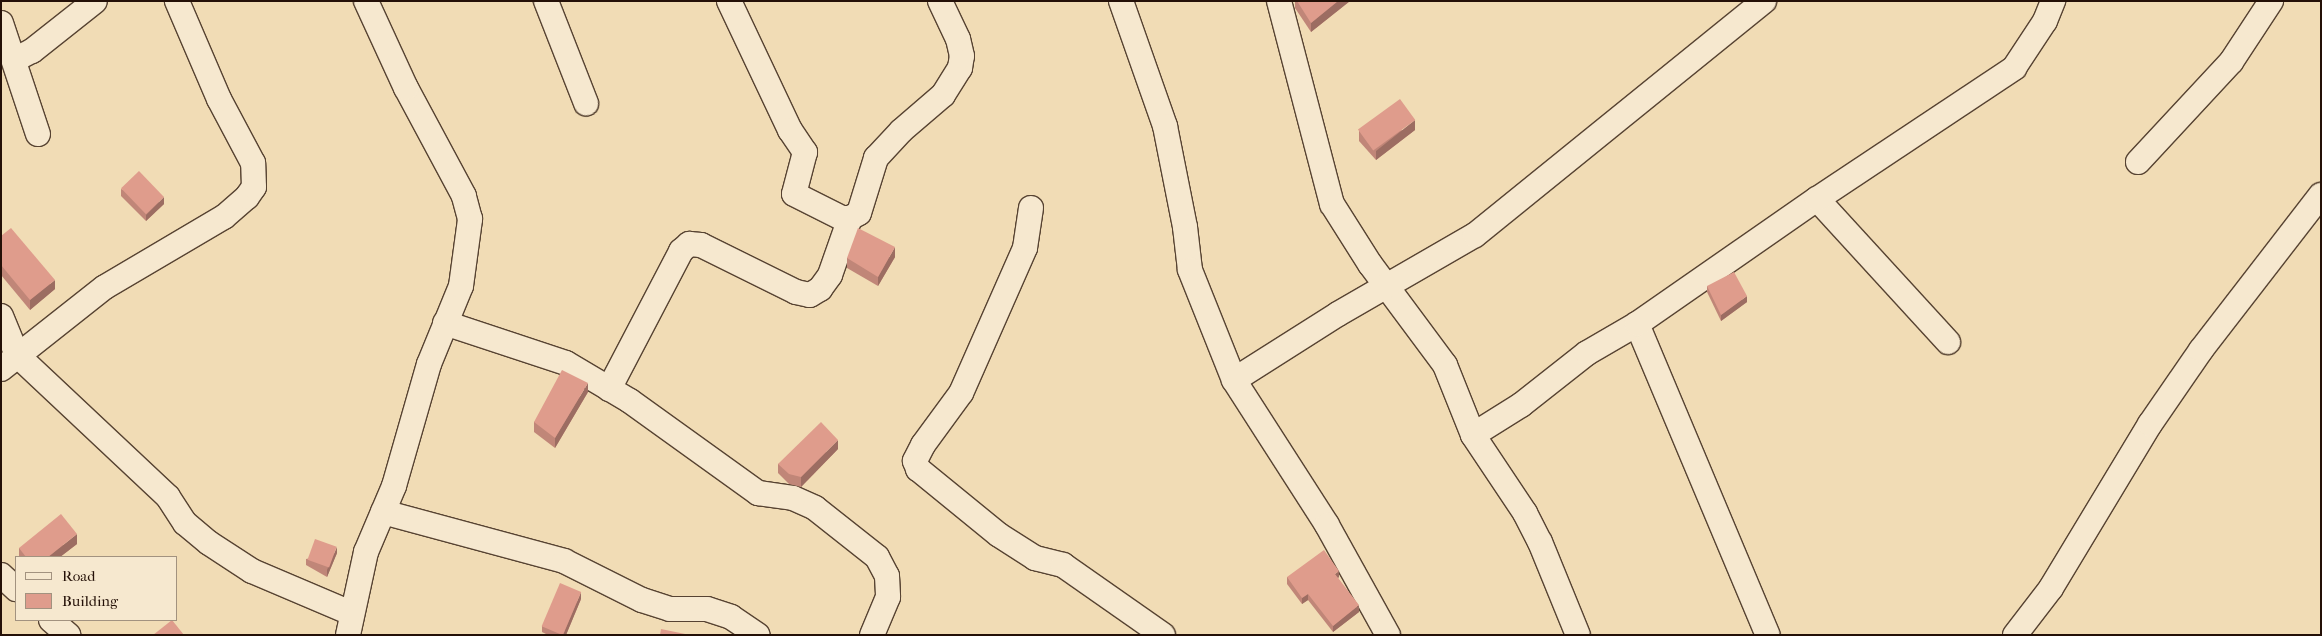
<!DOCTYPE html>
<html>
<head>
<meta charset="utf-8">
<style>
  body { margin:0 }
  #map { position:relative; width:2322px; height:636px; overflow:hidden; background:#f1dcb5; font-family:"IM FELL French Canon",serif }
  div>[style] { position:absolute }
  .roads { filter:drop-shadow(1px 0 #574332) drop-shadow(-1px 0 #574332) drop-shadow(0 1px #574332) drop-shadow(0 -1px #574332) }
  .minor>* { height:24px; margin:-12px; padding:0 12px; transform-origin:12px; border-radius:12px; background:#f6e8cf }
  .wall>* { inset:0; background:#c08678 }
  .shaded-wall>* { inset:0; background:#9c6d62 }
  .building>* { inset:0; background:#df9c8c; transform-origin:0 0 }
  span { translate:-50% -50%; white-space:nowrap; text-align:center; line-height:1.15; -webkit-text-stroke:4.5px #f6e8cf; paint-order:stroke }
  .frame { position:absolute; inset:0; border:2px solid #241007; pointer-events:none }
  .legend { position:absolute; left:15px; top:556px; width:162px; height:65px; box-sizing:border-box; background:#f6e8cf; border:1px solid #a2927f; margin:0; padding:6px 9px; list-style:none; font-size:15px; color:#241007 }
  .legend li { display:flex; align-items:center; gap:10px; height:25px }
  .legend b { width:25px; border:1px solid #a2927f }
</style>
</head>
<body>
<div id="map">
  <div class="roads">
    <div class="minor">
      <i style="left:546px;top:1px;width:110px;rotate:68.6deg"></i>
      <i style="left:729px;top:1px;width:143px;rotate:64.7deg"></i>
      <i style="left:790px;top:130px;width:27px;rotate:56deg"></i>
      <i style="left:805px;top:152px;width:43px;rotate:104.7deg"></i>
      <i style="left:794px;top:194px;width:54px;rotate:26.6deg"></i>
      <i style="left:842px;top:218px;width:8px"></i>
      <i style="left:850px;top:218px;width:10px;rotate:-29deg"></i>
      <i style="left:859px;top:213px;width:58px;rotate:-72.8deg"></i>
      <i style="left:876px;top:158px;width:37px;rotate:-47deg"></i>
      <i style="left:901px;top:131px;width:55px;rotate:-40.6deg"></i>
      <i style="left:943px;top:95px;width:32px;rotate:-58deg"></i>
      <i style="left:960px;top:68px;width:12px;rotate:-81deg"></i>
      <i style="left:962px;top:56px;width:17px;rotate:-103deg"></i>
      <i style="left:958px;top:39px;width:42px;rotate:-115.3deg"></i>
      <i style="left:1121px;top:1px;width:133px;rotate:70.6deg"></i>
      <i style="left:1165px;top:126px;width:103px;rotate:78.8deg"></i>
      <i style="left:1185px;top:227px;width:43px;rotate:83.4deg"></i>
      <i style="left:1190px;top:270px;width:118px;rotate:68.2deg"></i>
      <i style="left:1234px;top:380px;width:172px;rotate:57.3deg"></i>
      <i style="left:1327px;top:525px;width:126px;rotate:61deg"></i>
      <i style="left:1279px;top:1px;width:210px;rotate:75.4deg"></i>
      <i style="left:1332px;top:204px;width:71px;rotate:57.7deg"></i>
      <i style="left:1370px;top:264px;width:126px;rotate:53.4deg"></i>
      <i style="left:1445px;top:365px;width:75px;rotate:68.2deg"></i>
      <i style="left:1473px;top:435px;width:94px;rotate:56.3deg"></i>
      <i style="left:1525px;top:513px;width:33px;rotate:63deg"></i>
      <i style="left:1540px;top:542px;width:100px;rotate:67.8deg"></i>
      <i style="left:1px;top:23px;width:117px;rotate:71.6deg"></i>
      <i style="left:14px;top:60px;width:20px;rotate:-27deg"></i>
      <i style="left:32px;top:51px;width:80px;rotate:-38.4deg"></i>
      <i style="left:2138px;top:162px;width:137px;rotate:-47.1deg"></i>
      <i style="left:2231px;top:62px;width:73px;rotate:-56.7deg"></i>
      <i style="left:1817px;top:199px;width:194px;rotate:47.5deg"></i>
      <i style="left:1031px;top:208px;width:40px;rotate:98.5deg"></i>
      <i style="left:1025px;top:248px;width:158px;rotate:113.8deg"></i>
      <i style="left:961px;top:393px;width:64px;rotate:126.2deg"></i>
      <i style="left:923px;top:445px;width:18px;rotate:117deg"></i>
      <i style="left:915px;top:461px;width:9px;rotate:69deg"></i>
      <i style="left:918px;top:469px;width:104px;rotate:39.2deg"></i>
      <i style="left:999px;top:535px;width:43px;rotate:32.6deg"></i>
      <i style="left:1035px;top:558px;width:29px;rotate:14deg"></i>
      <i style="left:1063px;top:565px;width:122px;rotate:35deg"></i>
      <i style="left:1px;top:316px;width:42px;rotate:67.7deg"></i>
      <i style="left:17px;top:355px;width:207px;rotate:43.2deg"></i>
      <i style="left:168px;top:497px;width:31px;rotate:57deg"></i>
      <i style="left:185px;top:523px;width:31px;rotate:40deg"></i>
      <i style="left:209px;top:543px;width:51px;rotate:33.1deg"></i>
      <i style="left:252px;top:571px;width:108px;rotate:23deg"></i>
      <i style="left:445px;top:323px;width:127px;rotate:18.3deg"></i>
      <i style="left:566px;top:363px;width:74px;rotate:30.7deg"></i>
      <i style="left:630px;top:401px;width:158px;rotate:35.7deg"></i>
      <i style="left:758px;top:493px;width:35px;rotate:8deg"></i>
      <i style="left:793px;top:498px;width:24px;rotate:24deg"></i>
      <i style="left:815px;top:508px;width:79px;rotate:38.3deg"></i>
      <i style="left:877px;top:557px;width:21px;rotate:62deg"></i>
      <i style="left:887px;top:576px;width:21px;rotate:87deg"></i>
      <i style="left:888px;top:597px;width:41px;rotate:112.8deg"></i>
      <i style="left:1637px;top:324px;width:337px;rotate:67.2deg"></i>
      <i style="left:1px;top:369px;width:132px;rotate:-38.3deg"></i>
      <i style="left:105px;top:287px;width:138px;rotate:-30.5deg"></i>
      <i style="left:224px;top:217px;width:30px;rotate:-41deg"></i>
      <i style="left:247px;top:197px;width:12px;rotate:-55deg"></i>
      <i style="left:254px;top:187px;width:24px;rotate:-92deg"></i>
      <i style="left:253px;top:163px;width:72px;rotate:-118deg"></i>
      <i style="left:219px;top:99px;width:107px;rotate:-113.2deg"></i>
      <i style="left:1234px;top:380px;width:123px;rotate:-32.4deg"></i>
      <i style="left:1338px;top:314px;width:158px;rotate:-30deg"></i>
      <i style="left:1475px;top:235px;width:372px;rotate:-39deg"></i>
      <i style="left:609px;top:389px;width:156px;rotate:-62.4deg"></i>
      <i style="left:681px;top:251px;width:11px;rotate:-41deg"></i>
      <i style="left:689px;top:244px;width:12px;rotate:5deg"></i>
      <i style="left:701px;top:245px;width:106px;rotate:26.3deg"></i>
      <i style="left:796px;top:292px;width:14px;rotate:12deg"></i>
      <i style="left:810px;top:295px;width:12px;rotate:-31deg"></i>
      <i style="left:820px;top:289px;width:17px;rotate:-54deg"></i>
      <i style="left:830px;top:275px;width:60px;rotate:-70.7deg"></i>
      <i style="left:1473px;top:435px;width:57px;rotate:-32deg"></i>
      <i style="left:1521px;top:405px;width:84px;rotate:-38.2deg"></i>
      <i style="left:1587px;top:353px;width:58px;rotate:-30.1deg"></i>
      <i style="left:1637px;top:324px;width:219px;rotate:-34.8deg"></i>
      <i style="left:1817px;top:199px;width:237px;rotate:-33.6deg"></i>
      <i style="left:2014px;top:68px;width:56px;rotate:-56.6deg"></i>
      <i style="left:2045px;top:21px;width:22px;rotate:-68deg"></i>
      <i style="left:383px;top:512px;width:188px;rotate:15.1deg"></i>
      <i style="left:564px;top:561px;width:87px;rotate:26.6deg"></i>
      <i style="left:642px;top:600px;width:29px;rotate:18deg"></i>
      <i style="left:670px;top:609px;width:37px"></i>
      <i style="left:707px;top:609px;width:25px;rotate:18deg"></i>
      <i style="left:731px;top:617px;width:32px;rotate:34deg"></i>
      <i style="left:1px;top:575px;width:21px;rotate:43deg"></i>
      <i style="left:51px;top:620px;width:23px;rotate:41deg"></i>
      <i style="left:348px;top:635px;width:85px;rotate:-77.8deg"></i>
      <i style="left:366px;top:552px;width:72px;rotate:-67deg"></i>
      <i style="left:394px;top:486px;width:127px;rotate:-74deg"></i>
      <i style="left:429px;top:364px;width:84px;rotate:-67.7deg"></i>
      <i style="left:461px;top:286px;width:68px;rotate:-82.3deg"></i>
      <i style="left:470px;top:219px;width:24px;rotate:-105deg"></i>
      <i style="left:464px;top:196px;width:123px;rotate:-118.2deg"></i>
      <i style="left:406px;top:88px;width:96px;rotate:-114.7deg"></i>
      <i style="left:2015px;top:635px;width:59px;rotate:-52.5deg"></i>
      <i style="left:2051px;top:588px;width:192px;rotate:-58.9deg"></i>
      <i style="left:2150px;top:424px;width:90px;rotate:-55.4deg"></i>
      <i style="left:2201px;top:350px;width:196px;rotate:-52.3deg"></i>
    </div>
  </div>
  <div class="wall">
    <i style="clip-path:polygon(1295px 1px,1350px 1px,1311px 32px,1295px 8px)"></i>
    <i style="clip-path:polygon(1415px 130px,1376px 160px,1359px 141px,1359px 131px)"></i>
    <i style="clip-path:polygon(121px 189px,164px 204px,146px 221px,121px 196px)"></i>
    <i style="clip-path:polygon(1px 236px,55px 289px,30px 310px,1px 275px)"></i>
    <i style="clip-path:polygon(895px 257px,878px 286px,847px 268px,847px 258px)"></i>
    <i style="clip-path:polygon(1707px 286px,1747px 302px,1721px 321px,1707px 292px)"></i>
    <i style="clip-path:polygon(588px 392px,555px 448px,534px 432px,534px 422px)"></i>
    <i style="clip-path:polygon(838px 449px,801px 487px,789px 484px,778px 473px,778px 464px)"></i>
    <i style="clip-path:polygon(77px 544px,60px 557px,19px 557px,19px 548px)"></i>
    <i style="clip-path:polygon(337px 553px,327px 577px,306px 565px,306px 559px)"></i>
    <i style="clip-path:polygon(1287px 577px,1339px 577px,1338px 578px,1359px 612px,1333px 632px,1308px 600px,1302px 604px,1287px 584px)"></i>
    <i style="clip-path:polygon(581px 599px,566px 635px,548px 635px,542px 632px,542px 626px)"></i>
  </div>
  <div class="shaded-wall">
    <i style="clip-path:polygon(1338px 1px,1350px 1px,1311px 32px,1311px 23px)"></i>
    <i style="clip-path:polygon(1415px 120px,1415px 130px,1376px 160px,1376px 151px)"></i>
    <i style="clip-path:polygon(164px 197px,164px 204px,146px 221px,146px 215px)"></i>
    <i style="clip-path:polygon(895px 247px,895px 257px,878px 286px,878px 277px)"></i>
    <i style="clip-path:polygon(55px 280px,55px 289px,30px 310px,30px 300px)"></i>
    <i style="clip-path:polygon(1747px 296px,1747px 302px,1721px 321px,1721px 315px)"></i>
    <i style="clip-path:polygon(588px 383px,588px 392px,555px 448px,555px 438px)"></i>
    <i style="clip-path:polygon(838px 440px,838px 449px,801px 487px,801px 477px)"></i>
    <i style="clip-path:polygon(77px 534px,77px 544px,60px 557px,48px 557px)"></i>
    <i style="clip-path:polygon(337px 547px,337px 553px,327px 577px,327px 570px)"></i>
    <i style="clip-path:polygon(1339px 571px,1339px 577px,1335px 580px,1335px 574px)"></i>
    <i style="clip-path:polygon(581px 592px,581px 599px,566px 635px,563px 635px)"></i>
    <i style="clip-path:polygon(1308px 594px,1308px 600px,1302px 604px,1302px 598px)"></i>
    <i style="clip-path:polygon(1359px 605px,1359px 612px,1333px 632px,1333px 626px)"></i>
  </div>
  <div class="building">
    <i style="clip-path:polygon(1297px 1px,1338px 1px,1311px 23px)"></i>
    <i style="left:1400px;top:99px;width:26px;height:52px;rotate:54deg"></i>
    <i style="left:139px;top:171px;width:36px;height:25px;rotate:46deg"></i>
    <i style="clip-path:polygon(11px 228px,55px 280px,30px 300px,1px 265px,1px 236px)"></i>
    <i style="clip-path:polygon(858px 228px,895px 247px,878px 277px,847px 258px)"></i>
    <i style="clip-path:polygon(1734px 272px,1747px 296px,1721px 315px,1707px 286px)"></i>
    <i style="clip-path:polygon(562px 370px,588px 383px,555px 438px,534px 422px)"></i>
    <i style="clip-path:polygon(821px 422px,838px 440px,801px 477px,789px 474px,778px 464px)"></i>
    <i style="clip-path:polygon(61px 514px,77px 534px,48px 557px,26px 557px,19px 548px)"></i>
    <i style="left:315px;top:539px;width:23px;height:22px;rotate:20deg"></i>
    <i style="clip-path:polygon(1324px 550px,1339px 571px,1335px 574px,1359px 605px,1333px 626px,1308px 594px,1302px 598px,1287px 577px)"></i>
    <i style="left:560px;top:583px;width:23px;height:47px;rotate:23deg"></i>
    <i style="clip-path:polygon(172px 620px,184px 635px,153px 635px)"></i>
    <i style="clip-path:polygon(661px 629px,690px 635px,660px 635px)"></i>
  </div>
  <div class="frame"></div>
  <ul class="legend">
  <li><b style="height:6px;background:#f6e8cf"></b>Road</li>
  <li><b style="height:14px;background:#df9c8c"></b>Building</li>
  </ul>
</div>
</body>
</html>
